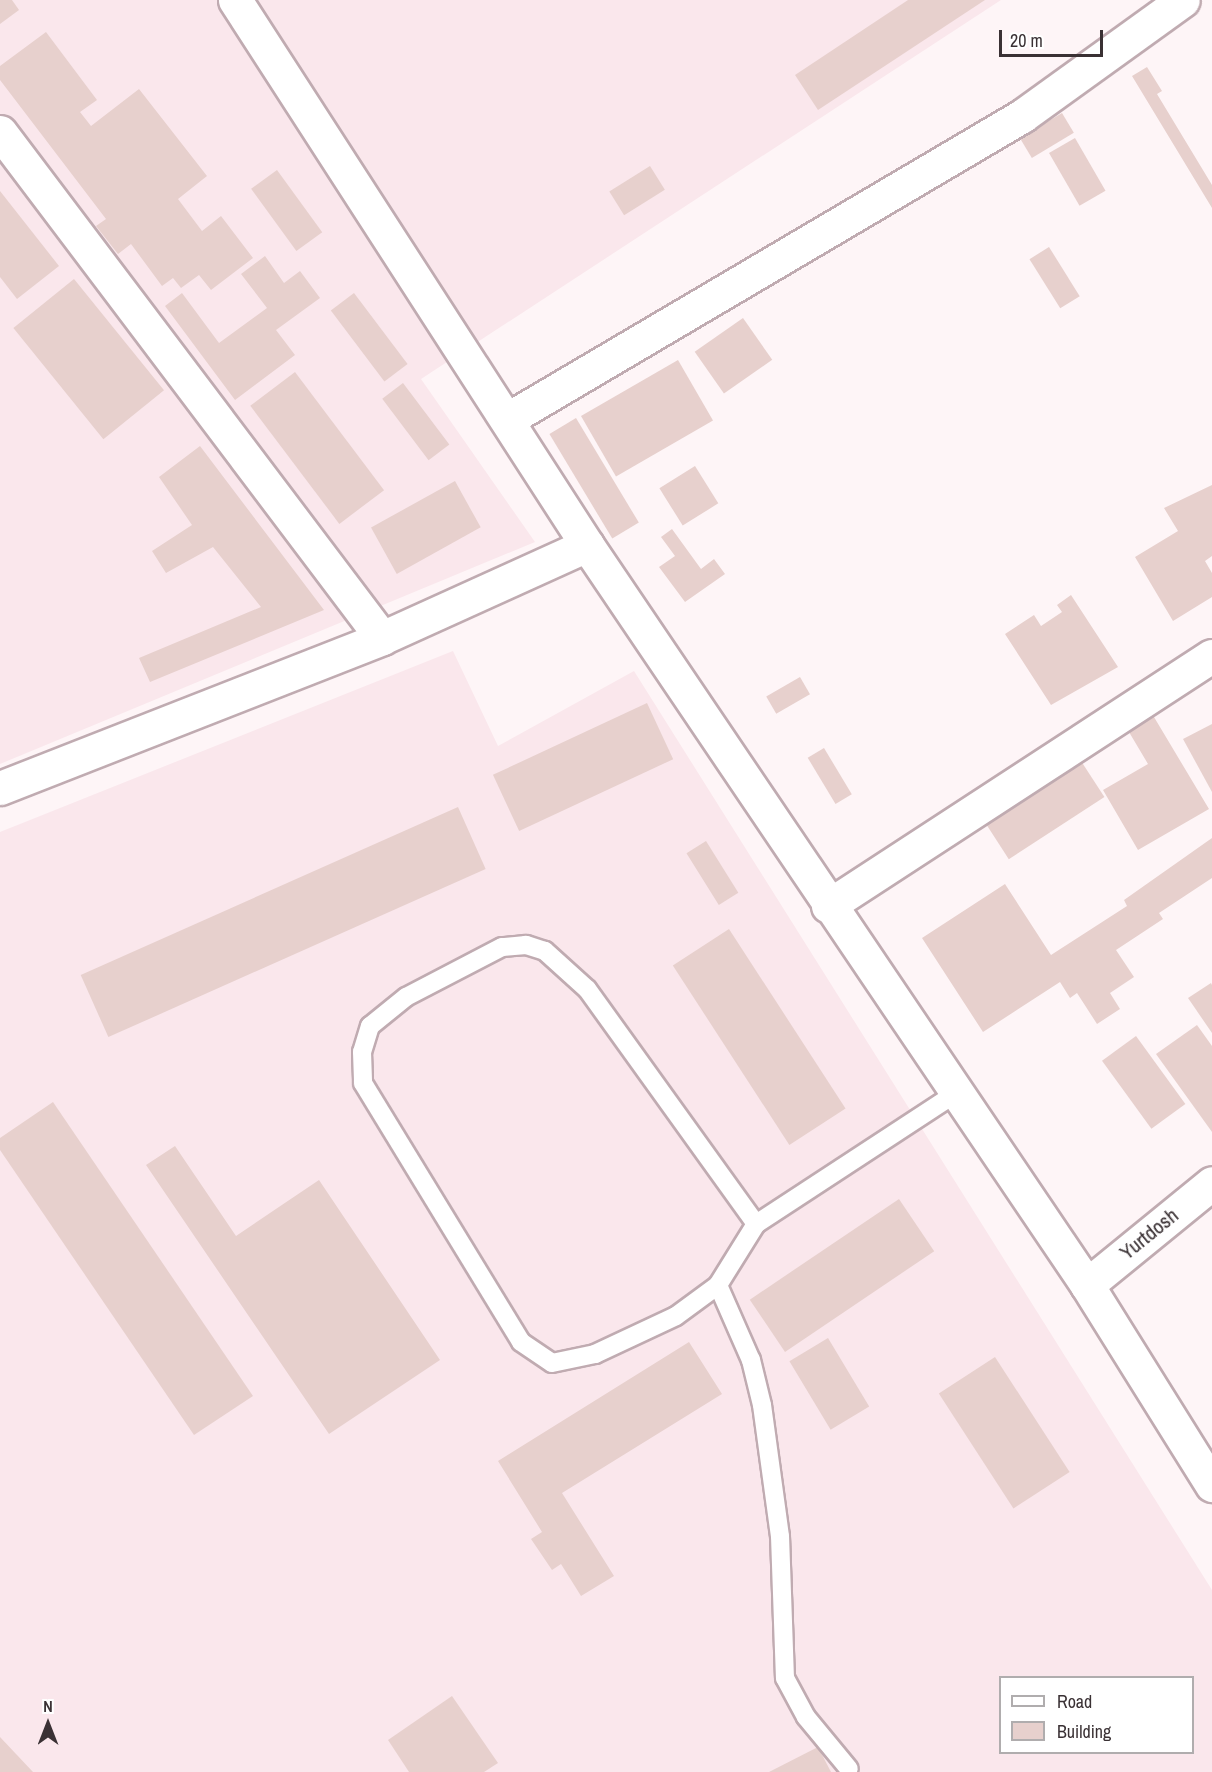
<!DOCTYPE html>
<html>
<head>
<meta charset="utf-8">
<style>
  body { margin:0 }
  #map { position:relative; width:1212px; height:1772px; overflow:hidden; background:#fef5f7; font-family:"Archivo Narrow",sans-serif }
  div>[style] { position:absolute }
  .built>* { inset:0; background:#fae7ec }
  .building>* { inset:0; background:#e7d0cd; transform-origin:0 0 }
  .roads { filter:drop-shadow(2px 0 #c0abb1) drop-shadow(-2px 0 #c0abb1) drop-shadow(0 2px #c0abb1) drop-shadow(0 -2px #c0abb1) }
  .service>* { height:18px; margin:-9px; padding:0 9px; transform-origin:9px; border-radius:9px; background:#fff }
  .minor>* { height:33px; margin:-16.5px; padding:0 16.5px; transform-origin:16.5px; border-radius:16.5px; background:#fff }
  span { translate:-50% -50%; white-space:nowrap; text-align:center; line-height:1.15; -webkit-text-stroke:4.5px #fff; paint-order:stroke }
  .street-label { font-size:21px; color:#3a3134 }
  .legend { position:absolute; left:999px; top:1676px; width:195px; height:78px; box-sizing:border-box; background:#fff; border:2px solid #b0adae; margin:0; padding:8px 10px; list-style:none; font-size:18px; color:#3a3134 }
  .legend li { display:flex; align-items:center; gap:12px; height:30px }
  .legend b { width:30px; border:2px solid #b0adae }
  .north { position:absolute; left:18px; top:1694px; width:60px; height:60px; -webkit-text-stroke:4px #fff; paint-order:stroke; rotate:0deg; font-size:16px; font-weight:700; line-height:24px; text-align:center; color:#3a3134 }
  .north::after { content:''; display:block; margin:auto; width:21px; height:27px; background:#3a3134; clip-path:polygon(50% 0,100% 100%,50% 72%,0 100%) }
  .scale { position:absolute; left:999px; top:30px; width:104px; height:27px; box-sizing:border-box; border:3px solid #3a3134; border-top:0; padding-left:8px; font-size:18px; line-height:21px; white-space:nowrap; color:#3a3134; -webkit-text-stroke:4px #fff; paint-order:stroke }
</style>
</head>
<body>
<div id="map">
  <div class="built">
    <i style="clip-path:polygon(0 0,1001px 0,421px 379px,535px 542px,0 764px)"></i>
    <i style="clip-path:polygon(evenodd,453px 651px,498px 746px,634px 671px,1212px 1590px,1212px 1772px,0 1772px,0 832px,453px 651px,1000px 1678px,1192px 1678px,1192px 1752px,1000px 1752px,1000px 1678px)"></i>
  </div>
  <div class="building">
    <i style="clip-path:polygon(0 0,12px 0,19px 10px,0 24px)"></i>
    <i style="clip-path:polygon(908px 0,985px 0,818px 110px,795px 75px)"></i>
    <i style="clip-path:polygon(46px 32px,97px 100px,80px 112px,91px 126px,139px 89px,207px 176px,178px 199px,202px 231px,221px 216px,253px 258px,211px 290px,199px 275px,181px 288px,173px 278px,162px 286px,131px 244px,118px 254px,96px 226px,106px 219px,0 80px,0 66px)"></i>
    <i style="clip-path:polygon(1147px 67px,1162px 91px,1157px 94px,1212px 185px,1212px 208px,1132px 76px)"></i>
    <i style="left:1062px;top:113px;width:23px;height:49px;rotate:59deg"></i>
    <i style="left:1075px;top:138px;width:61px;height:30px;rotate:60deg"></i>
    <i style="left:650px;top:166px;width:28px;height:48px;rotate:58deg"></i>
    <i style="left:277px;top:170px;width:77px;height:32px;rotate:54deg"></i>
    <i style="clip-path:polygon(0 191px,59px 266px,17px 299px,0 277px)"></i>
    <i style="left:1049px;top:247px;width:58px;height:23px;rotate:58deg"></i>
    <i style="clip-path:polygon(265px 256px,284px 283px,300px 271px,320px 298px,276px 330px,295px 355px,235px 400px,165px 306px,182px 293px,219px 343px,267px 308px,241px 274px)"></i>
    <i style="left:74px;top:279px;width:143px;height:78px;rotate:51deg"></i>
    <i style="left:354px;top:293px;width:89px;height:29px;rotate:53deg"></i>
    <i style="left:743px;top:318px;width:51px;height:59px;rotate:55deg"></i>
    <i style="left:678px;top:360px;width:70px;height:112px;rotate:60deg"></i>
    <i style="left:295px;top:372px;width:148px;height:56px;rotate:53deg"></i>
    <i style="left:403px;top:383px;width:77px;height:26px;rotate:53deg"></i>
    <i style="left:576px;top:418px;width:122px;height:31px;rotate:59deg"></i>
    <i style="clip-path:polygon(200px 446px,324px 610px,150px 682px,139px 658px,261px 607px,213px 547px,166px 573px,152px 551px,192px 525px,159px 477px)"></i>
    <i style="left:695px;top:466px;width:44px;height:42px;rotate:58deg"></i>
    <i style="left:455px;top:481px;width:53px;height:96px;rotate:61deg"></i>
    <i style="clip-path:polygon(1212px 485px,1212px 556px,1205px 561px,1212px 573px,1212px 597px,1173px 621px,1135px 557px,1178px 531px,1164px 508px)"></i>
    <i style="clip-path:polygon(672px 529px,701px 569px,714px 559px,725px 574px,685px 602px,659px 567px,675px 556px,661px 537px)"></i>
    <i style="clip-path:polygon(1071px 595px,1118px 667px,1051px 705px,1005px 634px,1034px 615px,1041px 626px,1062px 612px,1057px 605px)"></i>
    <i style="left:800px;top:677px;width:20px;height:39px;rotate:60deg"></i>
    <i style="left:647px;top:703px;width:62px;height:170px;rotate:65deg"></i>
    <i style="clip-path:polygon(1151px 712px,1209px 809px,1138px 850px,1103px 790px,1148px 764px,1126px 727px)"></i>
    <i style="clip-path:polygon(1212px 724px,1212px 792px,1183px 739px)"></i>
    <i style="left:824px;top:748px;width:54px;height:19px;rotate:59deg"></i>
    <i style="left:1081px;top:761px;width:43px;height:114px;rotate:57deg"></i>
    <i style="left:458px;top:807px;width:68px;height:413px;rotate:66deg"></i>
    <i style="clip-path:polygon(1212px 838px,1212px 878px,1159px 913px,1163px 919px,1116px 950px,1134px 977px,1110px 993px,1120px 1009px,1097px 1024px,1077px 993px,1070px 998px,1060px 982px,983px 1032px,922px 938px,1005px 884px,1051px 955px,1127px 906px,1124px 900px)"></i>
    <i style="left:706px;top:841px;width:61px;height:23px;rotate:58deg"></i>
    <i style="left:729px;top:929px;width:214px;height:67px;rotate:57deg"></i>
    <i style="clip-path:polygon(1211px 983px,1212px 985px,1212px 1033px,1188px 998px)"></i>
    <i style="clip-path:polygon(1197px 1025px,1212px 1046px,1212px 1132px,1156px 1054px)"></i>
    <i style="left:1136px;top:1036px;width:84px;height:42px;rotate:54deg"></i>
    <i style="clip-path:polygon(53px 1102px,253px 1396px,194px 1435px,0 1150px,0 1138px)"></i>
    <i style="clip-path:polygon(175px 1146px,236px 1236px,319px 1180px,440px 1360px,329px 1434px,146px 1165px)"></i>
    <i style="left:899px;top:1199px;width:63px;height:180px;rotate:56deg"></i>
    <i style="left:828px;top:1338px;width:80px;height:45px;rotate:59deg"></i>
    <i style="clip-path:polygon(689px 1342px,722px 1394px,562px 1493px,614px 1576px,581px 1596px,561px 1564px,552px 1570px,531px 1539px,542px 1532px,498px 1461px)"></i>
    <i style="left:995px;top:1357px;width:137px;height:67px;rotate:57deg"></i>
    <i style="clip-path:polygon(452px 1696px,498px 1763px,484px 1772px,409px 1772px,388px 1740px)"></i>
    <i style="clip-path:polygon(0 1737px,33px 1772px,0 1772px)"></i>
    <i style="clip-path:polygon(818px 1747px,831px 1772px,769px 1772px)"></i>
  </div>
  <div class="roads">
    <div class="service">
      <i style="left:756px;top:1224px;width:289px;rotate:-125.7deg"></i>
      <i style="left:587px;top:989px;width:57px;rotate:-137.9deg"></i>
      <i style="left:545px;top:951px;width:20px;rotate:-162deg"></i>
      <i style="left:526px;top:945px;width:24px;rotate:175deg"></i>
      <i style="left:502px;top:947px;width:108px;rotate:152.5deg"></i>
      <i style="left:406px;top:997px;width:46px;rotate:141.1deg"></i>
      <i style="left:370px;top:1026px;width:27px;rotate:107deg"></i>
      <i style="left:362px;top:1052px;width:31px;rotate:88deg"></i>
      <i style="left:363px;top:1083px;width:303px;rotate:58.6deg"></i>
      <i style="left:521px;top:1342px;width:37px;rotate:34deg"></i>
      <i style="left:552px;top:1363px;width:44px;rotate:-11.8deg"></i>
      <i style="left:595px;top:1354px;width:89px;rotate:-25.1deg"></i>
      <i style="left:676px;top:1316px;width:52px;rotate:-36.4deg"></i>
      <i style="left:718px;top:1285px;width:72px;rotate:-58.1deg"></i>
      <i style="left:756px;top:1224px;width:238px;rotate:-33.2deg"></i>
      <i style="left:718px;top:1285px;width:82px;rotate:66.3deg"></i>
      <i style="left:751px;top:1360px;width:46px;rotate:76.3deg"></i>
      <i style="left:762px;top:1405px;width:132px;rotate:82.2deg"></i>
      <i style="left:780px;top:1536px;width:142px;rotate:88deg"></i>
      <i style="left:785px;top:1678px;width:44px;rotate:61.7deg"></i>
      <i style="left:806px;top:1717px;width:67px;rotate:50.4deg"></i>
    </div>
    <div class="minor">
      <i style="left:235px;top:0;width:649px;rotate:57.14deg"></i>
      <i style="left:0;top:132px;width:634px;rotate:52.95deg"></i>
      <i style="left:508px;top:419px;width:597px;rotate:-30.52deg"></i>
      <i style="left:1022px;top:116px;width:198px;rotate:-35.8deg"></i>
      <i style="left:0;top:788px;width:410px;rotate:-21.4deg"></i>
      <i style="left:382px;top:638px;width:225px;rotate:-24.4deg"></i>
      <i style="left:587px;top:545px;width:893px;rotate:55.95deg"></i>
      <i style="left:1087px;top:1285px;width:236px;rotate:58deg"></i>
      <i style="left:828px;top:906px;width:458px;rotate:-33.1deg"></i>
      <i style="left:1087px;top:1285px;width:161px;rotate:-39.2deg"></i>
    </div>
  </div>
  <div class="street-label">
    <span style="left:1149px;top:1234px;rotate:-39deg">Yurtdosh</span>
  </div>
  <ul class="legend">
  <li><b style="height:8px;background:#fff"></b>Road</li>
  <li><b style="height:16px;background:#e7d0cd"></b>Building</li>
  </ul>
  <div class="north">N</div>
  <div class="scale">20 m</div>
</div>
</body>
</html>
